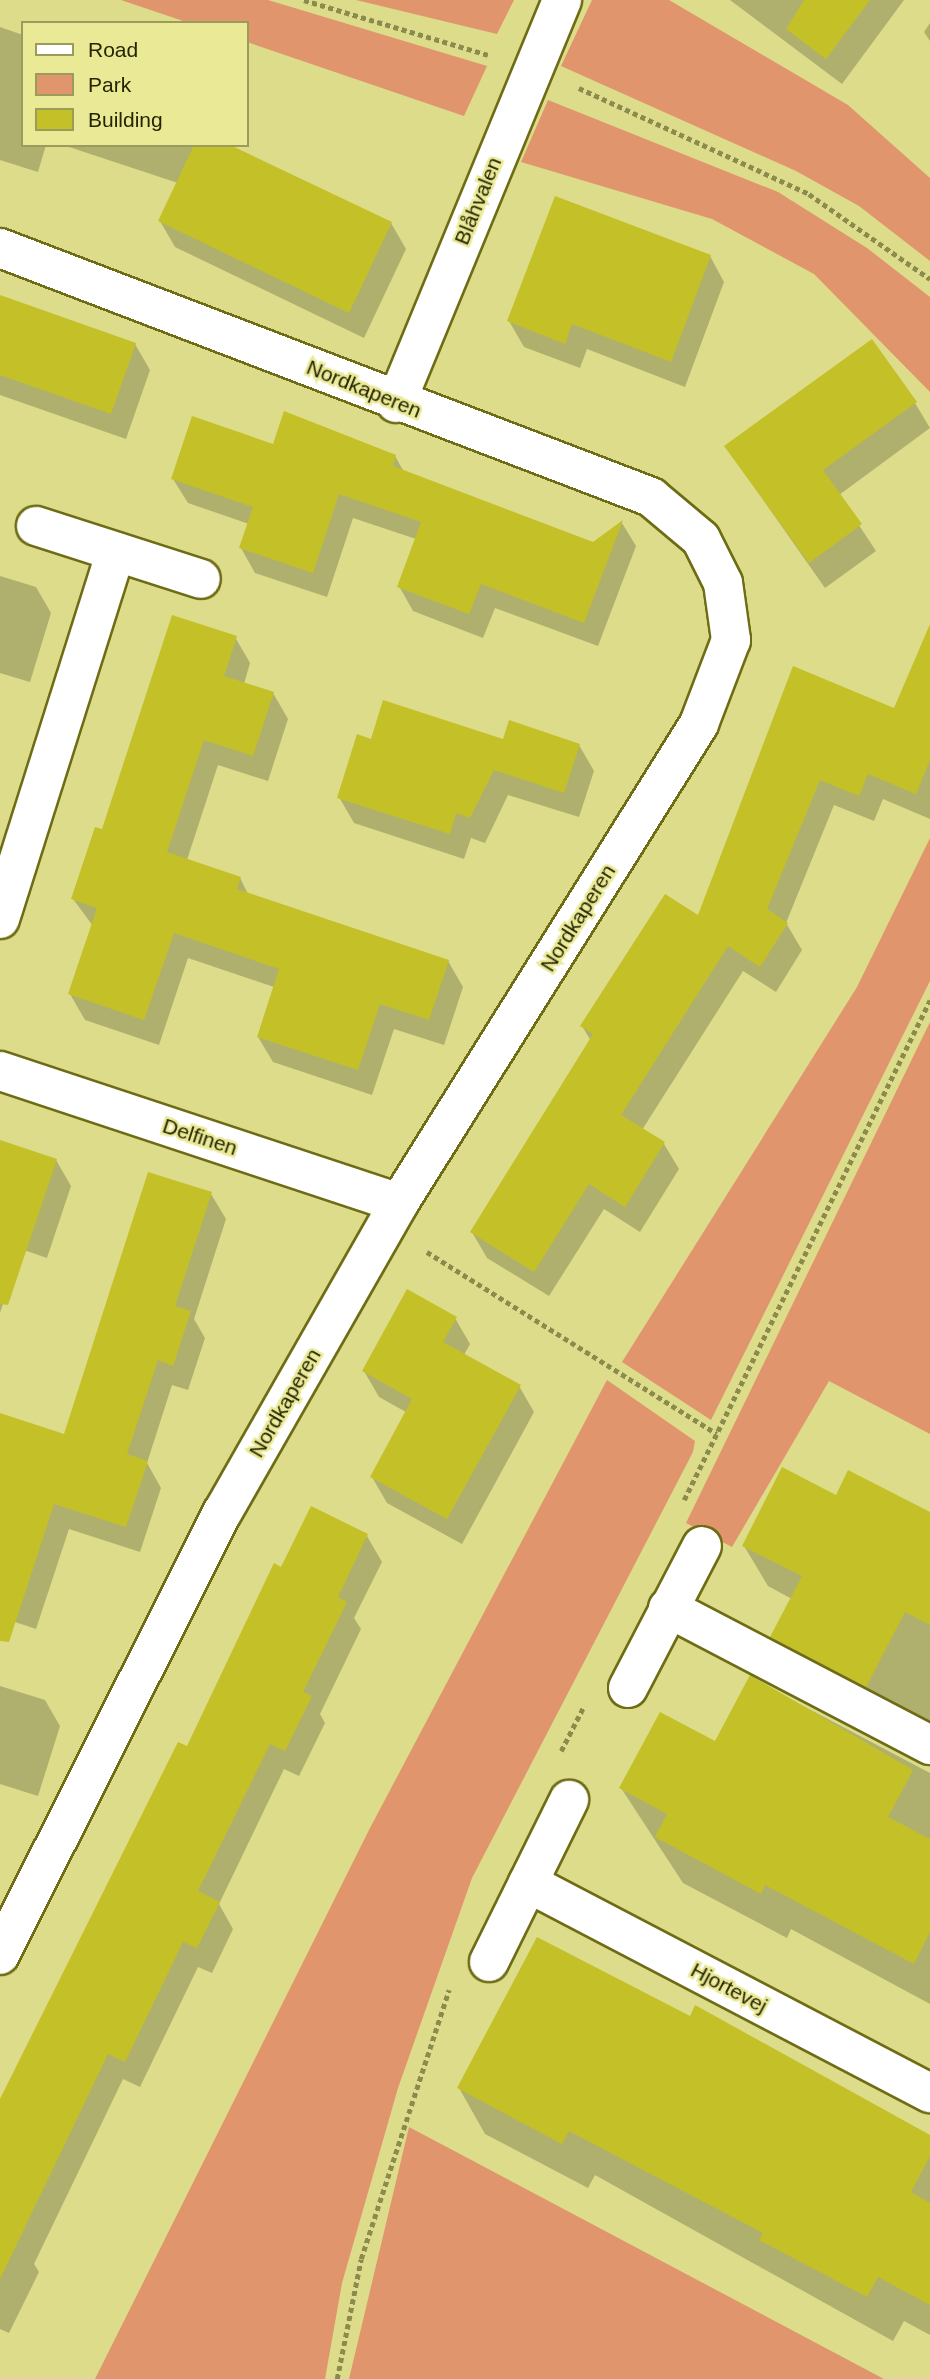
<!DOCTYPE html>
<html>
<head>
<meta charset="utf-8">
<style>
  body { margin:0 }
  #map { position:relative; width:930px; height:2379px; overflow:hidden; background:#dcdc8a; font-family:Helvetica,sans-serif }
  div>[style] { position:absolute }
  .green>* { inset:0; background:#e1956d }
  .shadow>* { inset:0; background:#0003 }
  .building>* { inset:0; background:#c4c028 }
  .path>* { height:4.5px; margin-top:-2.25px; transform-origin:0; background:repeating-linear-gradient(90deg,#8b8b4e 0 5px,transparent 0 8.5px) }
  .roads { filter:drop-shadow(2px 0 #6e6c14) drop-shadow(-2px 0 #6e6c14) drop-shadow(0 2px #6e6c14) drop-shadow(0 -2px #6e6c14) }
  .street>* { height:38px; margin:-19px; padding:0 19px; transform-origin:19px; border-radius:19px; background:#fff }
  span { translate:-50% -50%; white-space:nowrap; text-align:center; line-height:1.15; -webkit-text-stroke:5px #e9e996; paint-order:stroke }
  .street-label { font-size:21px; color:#262503 }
  .legend { position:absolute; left:21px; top:21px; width:228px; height:126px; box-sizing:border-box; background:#e9e996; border:2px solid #9b9b5b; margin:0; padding:9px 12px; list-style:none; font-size:21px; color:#262503 }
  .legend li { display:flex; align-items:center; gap:14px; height:35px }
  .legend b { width:35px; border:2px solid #9b9b5b }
</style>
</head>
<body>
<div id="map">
  <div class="green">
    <i style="clip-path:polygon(121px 0,268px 0,487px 66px,464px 116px,247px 42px,247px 23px,189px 23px)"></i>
    <i style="clip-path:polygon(356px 0,514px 0,497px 34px)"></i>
    <i style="clip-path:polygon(592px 0,669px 0,848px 105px,930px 178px,930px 261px,859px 206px,796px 171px,561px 66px)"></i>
    <i style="clip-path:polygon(548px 100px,778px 192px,867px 248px,930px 297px,930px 392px,814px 274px,712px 219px,521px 162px)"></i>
    <i style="clip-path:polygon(930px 838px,930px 981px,711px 1420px,622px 1362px,857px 987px)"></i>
    <i style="clip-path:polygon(930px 1022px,930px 1434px,829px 1381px,732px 1547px,686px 1523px)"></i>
    <i style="clip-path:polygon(607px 1380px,695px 1441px,693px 1452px,472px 1878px,398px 2088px,342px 2283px,325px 2379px,95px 2379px,370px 1828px)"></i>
    <i style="clip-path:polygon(409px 2127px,884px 2379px,349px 2379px)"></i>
  </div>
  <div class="shadow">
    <i style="clip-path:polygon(730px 0,904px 0,842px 84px)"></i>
    <i style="clip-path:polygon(930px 23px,930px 41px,924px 32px)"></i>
    <i style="clip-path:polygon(0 27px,23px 35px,23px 145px,46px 145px,38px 172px,0 160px)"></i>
    <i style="clip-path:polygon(63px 145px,226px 145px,391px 223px,406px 249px,364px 338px,175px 247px,160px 221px,178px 183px)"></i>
    <i style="clip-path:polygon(710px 256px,724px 282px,685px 387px,587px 349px,580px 368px,524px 347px,509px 321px)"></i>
    <i style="clip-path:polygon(0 297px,135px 344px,150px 370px,126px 439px,0 395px)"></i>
    <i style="clip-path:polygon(915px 403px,930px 428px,839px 495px,876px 551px,825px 588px,726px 447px)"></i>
    <i style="clip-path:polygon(274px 446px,395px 456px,404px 472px,593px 543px,622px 523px,636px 546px,598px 646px,495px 608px,483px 638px,413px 611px,399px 586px,416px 539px,353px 518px,327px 597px,255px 573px,241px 548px,249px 524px,188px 503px,173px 479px)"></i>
    <i style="clip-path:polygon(0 576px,36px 587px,51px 613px,30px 682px,0 673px)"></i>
    <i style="clip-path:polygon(235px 637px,250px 663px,244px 684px,273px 693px,288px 719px,268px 781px,218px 765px,187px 860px,240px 878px,249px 896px,448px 961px,463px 987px,444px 1045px,394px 1029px,372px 1095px,273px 1062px,258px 1037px,274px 987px,188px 958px,159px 1045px,85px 1020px,70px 994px,93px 926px,73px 899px,103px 832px)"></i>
    <i style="clip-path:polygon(794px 669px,895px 710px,930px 701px,930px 819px,883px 799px,874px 821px,834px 805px,786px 923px,802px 950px,776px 992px,743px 971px,642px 1130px,664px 1144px,679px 1169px,640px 1232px,604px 1209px,549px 1296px,487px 1258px,472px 1232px,591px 1041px,582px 1026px,699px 918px)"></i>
    <i style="clip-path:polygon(372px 741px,579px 745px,594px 771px,579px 817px,508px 795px,485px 843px,471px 838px,464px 859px,354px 823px,339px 797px)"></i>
    <i style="clip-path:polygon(0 1142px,56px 1160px,71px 1186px,47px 1258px,21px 1249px,0 1313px)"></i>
    <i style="clip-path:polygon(211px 1194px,226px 1219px,194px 1319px,205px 1338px,188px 1390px,172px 1385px,147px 1463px,161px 1488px,140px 1552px,69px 1529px,36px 1629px,0 1617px,0 1443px,65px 1436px)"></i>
    <i style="clip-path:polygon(455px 1318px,470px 1344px,464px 1355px,519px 1386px,534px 1412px,462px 1544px,387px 1503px,372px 1477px,406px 1412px,379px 1397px,364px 1371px)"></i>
    <i style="clip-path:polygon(837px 1497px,930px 1514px,930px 1748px,795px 1677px,772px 1637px,792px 1599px,768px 1586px,744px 1546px)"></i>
    <i style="clip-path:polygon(367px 1536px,382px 1562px,354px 1618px,361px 1629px,320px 1714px,325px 1723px,299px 1776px,284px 1769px,219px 1904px,233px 1929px,212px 1973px,198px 1967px,140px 2087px,123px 2079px,34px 2264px,39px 2272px,9px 2333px,0 2329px,0 2110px,63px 1973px,68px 1975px,281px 1569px)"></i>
    <i style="clip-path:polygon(750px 1678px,930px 1773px,930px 2004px,791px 1929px,787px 1938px,683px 1883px,621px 1788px,716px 1743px)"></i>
    <i style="clip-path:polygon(0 1686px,45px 1700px,60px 1726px,38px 1796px,0 1784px)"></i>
    <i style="clip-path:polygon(691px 2018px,930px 2136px,930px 2335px,904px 2321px,893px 2341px,595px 2175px,588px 2188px,485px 2134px,459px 2088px)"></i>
  </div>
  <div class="building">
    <i style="clip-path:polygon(804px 0,870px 0,826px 59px,786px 29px)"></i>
    <i style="clip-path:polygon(194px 145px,230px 145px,392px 222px,349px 313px,158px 221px)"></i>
    <i style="clip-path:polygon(555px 196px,711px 255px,671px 362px,572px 324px,565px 344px,507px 321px)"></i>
    <i style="clip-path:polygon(0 295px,136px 343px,111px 414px,0 375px)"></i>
    <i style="clip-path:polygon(872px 339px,917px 402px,823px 470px,862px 524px,809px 563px,724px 446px)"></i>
    <i style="clip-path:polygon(284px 411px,396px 455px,393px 466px,593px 542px,623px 520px,584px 623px,481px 584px,469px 614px,397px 587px,421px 522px,339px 494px,313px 573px,239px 548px,253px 507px,171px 479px,192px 416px,273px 444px)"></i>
    <i style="clip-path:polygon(172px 615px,237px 636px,224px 676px,274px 692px,253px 756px,204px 740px,167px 852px,241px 877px,237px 889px,449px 960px,429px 1020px,380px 1004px,358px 1070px,257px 1037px,279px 969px,174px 933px,144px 1020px,68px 994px,97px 908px,71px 899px,95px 827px,102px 829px)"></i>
    <i style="clip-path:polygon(930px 624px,930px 760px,916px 794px,868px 774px,859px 796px,820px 780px,767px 909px,788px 923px,760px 967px,728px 946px,621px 1115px,665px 1142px,625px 1207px,589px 1184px,534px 1272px,470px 1232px,593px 1034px,580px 1026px,665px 894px,698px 915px,793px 666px,894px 708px)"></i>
    <i style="clip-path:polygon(383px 700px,503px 739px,509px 720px,580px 744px,564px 793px,494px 770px,470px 818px,456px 813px,450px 834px,337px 798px,357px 734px,371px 739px)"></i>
    <i style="clip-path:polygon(0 1140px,57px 1159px,8px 1305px,0 1304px)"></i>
    <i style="clip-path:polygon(148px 1172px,212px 1192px,175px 1306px,191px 1311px,173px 1366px,158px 1360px,127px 1454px,148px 1461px,126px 1527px,54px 1504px,9px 1642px,0 1641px,0 1413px,64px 1434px)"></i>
    <i style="clip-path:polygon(407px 1289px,457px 1317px,443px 1342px,521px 1385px,447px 1519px,370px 1477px,412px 1399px,362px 1371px)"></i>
    <i style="clip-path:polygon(782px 1467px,836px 1495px,848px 1470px,930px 1512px,930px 1625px,905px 1612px,866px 1687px,770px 1637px,802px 1576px,742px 1546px)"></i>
    <i style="clip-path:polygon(311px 1506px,368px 1534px,338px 1597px,347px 1602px,303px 1692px,312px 1696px,285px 1751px,270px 1744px,198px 1891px,220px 1902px,197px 1948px,183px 1942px,125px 2062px,108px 2054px,0 2279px,0 2099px,178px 1742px,187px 1746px,274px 1563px,281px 1567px)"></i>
    <i style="clip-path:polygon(750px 1675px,913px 1770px,888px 1817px,930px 1839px,930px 1932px,914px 1964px,765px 1885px,761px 1894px,655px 1837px,667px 1814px,619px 1788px,660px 1712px,715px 1741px)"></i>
    <i style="clip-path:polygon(537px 1937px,690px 2016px,695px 2005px,930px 2135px,930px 2156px,911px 2192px,930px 2203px,930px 2305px,878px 2277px,867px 2297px,759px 2240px,763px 2233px,569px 2131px,562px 2144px,457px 2088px)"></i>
  </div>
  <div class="path">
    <i style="left:304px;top:0;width:192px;rotate:16.6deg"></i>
    <i style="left:579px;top:88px;width:253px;rotate:24.7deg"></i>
    <i style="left:809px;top:194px;width:148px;rotate:35.1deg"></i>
    <i style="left:427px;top:1252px;width:342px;rotate:32.1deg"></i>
    <i style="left:684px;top:1500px;width:557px;rotate:-63.8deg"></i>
    <i style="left:561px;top:1751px;width:51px;rotate:-62.9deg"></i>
    <i style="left:337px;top:2379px;width:122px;rotate:-78.7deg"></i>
    <i style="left:361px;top:2259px;width:283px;rotate:-71.9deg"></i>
  </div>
  <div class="roads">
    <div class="street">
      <i style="left:0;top:248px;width:697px;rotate:20.93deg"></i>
      <i style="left:651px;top:497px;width:65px;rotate:40deg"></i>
      <i style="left:701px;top:539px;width:49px;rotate:63.4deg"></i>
      <i style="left:723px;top:583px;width:58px;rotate:82deg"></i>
      <i style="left:731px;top:640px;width:90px;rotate:110.9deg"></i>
      <i style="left:699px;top:724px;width:565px;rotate:122.06deg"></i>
      <i style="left:399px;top:1203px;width:355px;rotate:119.7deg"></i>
      <i style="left:223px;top:1511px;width:497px;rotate:116.7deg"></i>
      <i style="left:396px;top:403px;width:436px;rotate:-67.6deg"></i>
      <i style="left:36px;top:526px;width:173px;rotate:17.8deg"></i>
      <i style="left:0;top:919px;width:385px;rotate:-72.5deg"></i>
      <i style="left:0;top:1071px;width:420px;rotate:18.3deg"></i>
      <i style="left:668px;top:1608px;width:296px;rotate:27.6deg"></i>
      <i style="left:628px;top:1688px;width:160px;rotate:-62.5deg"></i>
      <i style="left:528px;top:1883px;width:454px;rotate:27.6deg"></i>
      <i style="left:489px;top:1962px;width:181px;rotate:-63.7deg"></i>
    </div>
  </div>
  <div class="street-label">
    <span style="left:478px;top:201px;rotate:-68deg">Blåhvalen</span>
    <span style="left:364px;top:389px;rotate:22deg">Nordkaperen</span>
    <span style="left:578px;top:918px;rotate:-58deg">Nordkaperen</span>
    <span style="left:200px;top:1137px;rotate:18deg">Delfinen</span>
    <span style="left:285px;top:1403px;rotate:-60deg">Nordkaperen</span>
    <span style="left:729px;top:1988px;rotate:28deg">Hjortevej</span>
  </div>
  <ul class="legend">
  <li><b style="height:9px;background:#fff"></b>Road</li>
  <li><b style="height:19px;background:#e1956d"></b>Park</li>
  <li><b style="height:19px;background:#c4c028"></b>Building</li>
  </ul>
</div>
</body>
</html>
